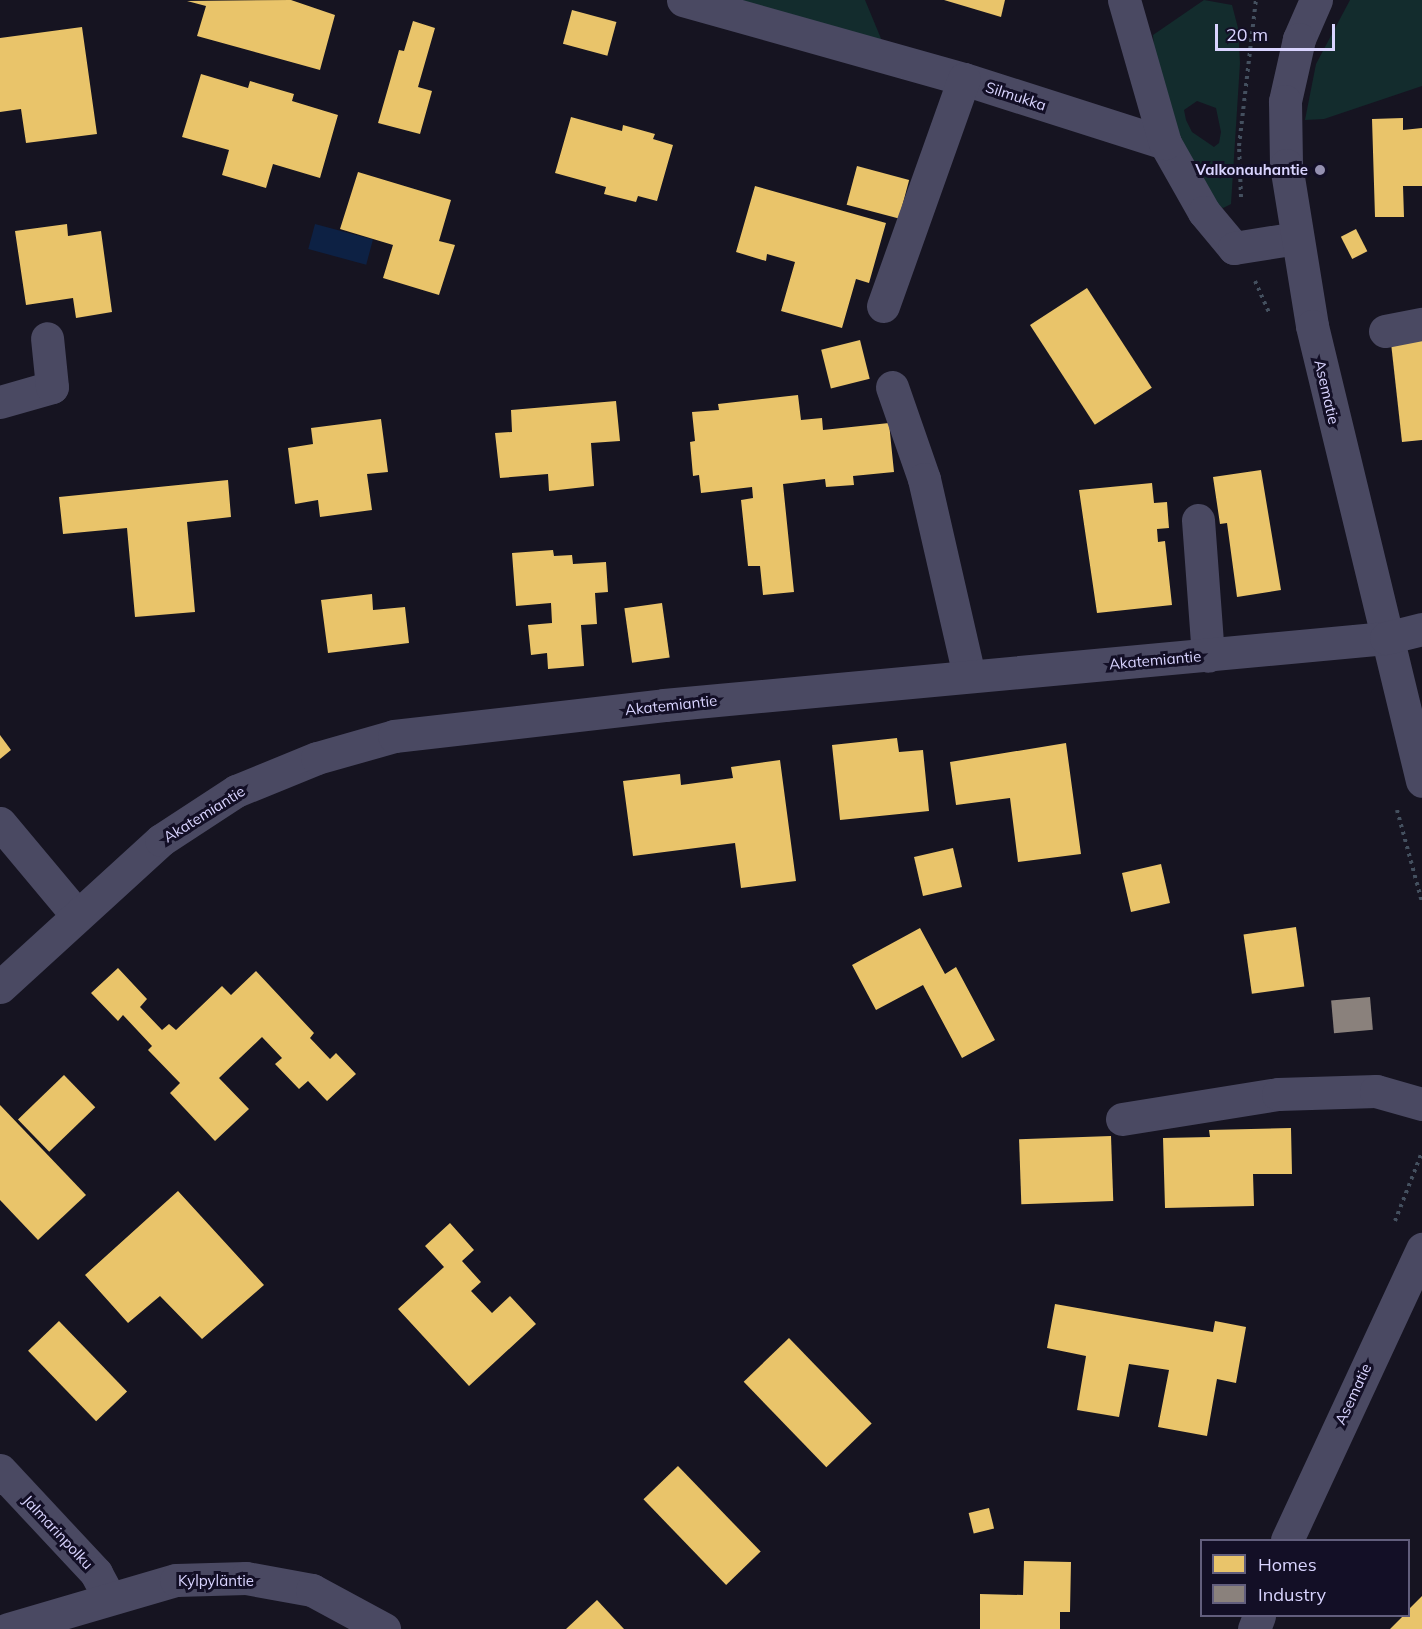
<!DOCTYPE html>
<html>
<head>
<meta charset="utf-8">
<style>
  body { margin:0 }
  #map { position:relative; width:1422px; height:1629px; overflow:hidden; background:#161421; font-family:Mulish,sans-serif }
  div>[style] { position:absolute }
  .green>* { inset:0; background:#132c2d }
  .water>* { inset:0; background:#0d2144; transform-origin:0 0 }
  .homes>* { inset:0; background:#e9c46a; transform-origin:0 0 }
  .industry>* { inset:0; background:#8a817c; transform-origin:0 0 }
  .path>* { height:4px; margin-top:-2px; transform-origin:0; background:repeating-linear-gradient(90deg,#44505f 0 3px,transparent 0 7.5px) }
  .minor>* { height:33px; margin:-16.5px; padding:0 16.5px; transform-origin:16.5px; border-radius:16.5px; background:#4a4962 }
  .dots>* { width:16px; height:16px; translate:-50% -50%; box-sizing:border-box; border:3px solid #130f26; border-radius:50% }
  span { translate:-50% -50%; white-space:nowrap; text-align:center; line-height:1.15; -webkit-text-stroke:6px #130f26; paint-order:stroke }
  .street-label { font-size:15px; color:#d9d4ff }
  .poi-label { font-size:15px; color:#d9d4ff; font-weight:700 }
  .right { translate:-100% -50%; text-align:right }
  .legend { position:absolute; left:1200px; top:1539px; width:210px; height:78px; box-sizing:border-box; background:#130f26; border:2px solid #625e7d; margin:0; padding:8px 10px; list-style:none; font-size:18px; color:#d9d4ff }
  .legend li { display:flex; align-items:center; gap:12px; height:30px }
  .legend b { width:30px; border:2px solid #625e7d }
  .scale { position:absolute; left:1215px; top:24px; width:120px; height:27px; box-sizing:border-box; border:3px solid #d9d4ff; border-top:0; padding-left:8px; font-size:18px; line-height:21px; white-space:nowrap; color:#d9d4ff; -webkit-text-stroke:4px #130f26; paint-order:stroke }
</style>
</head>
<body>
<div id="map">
  <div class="green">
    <i style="clip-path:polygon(734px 0,865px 0,882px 41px)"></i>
    <i style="clip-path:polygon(evenodd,1204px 0,1232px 5px,1238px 28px,1240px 63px,1231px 204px,1223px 208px,1216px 204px,1186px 154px,1155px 62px,1153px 35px,1204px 0,1197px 101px,1216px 108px,1221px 132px,1219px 143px,1214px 147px,1192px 132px,1186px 120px,1184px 110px,1197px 101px)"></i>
    <i style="clip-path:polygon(1350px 0,1422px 0,1422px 86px,1324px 119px,1305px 120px,1316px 64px)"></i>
  </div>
  <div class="water">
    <i style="left:315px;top:224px;width:60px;height:26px;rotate:15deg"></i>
  </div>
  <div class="homes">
    <i style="clip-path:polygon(291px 0,335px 15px,320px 70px,197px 36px,206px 6px,187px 1px)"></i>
    <i style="clip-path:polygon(944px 0,1005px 0,1001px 17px)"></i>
    <i style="left:572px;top:10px;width:46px;height:35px;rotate:15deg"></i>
    <i style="clip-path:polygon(413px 21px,435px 28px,418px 87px,432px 91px,420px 134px,378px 123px,399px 50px,404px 51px)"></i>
    <i style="clip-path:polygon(82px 27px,97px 134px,26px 143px,21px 109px,0 112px,0 38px)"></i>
    <i style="clip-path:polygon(201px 74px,248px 88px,250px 81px,294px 94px,292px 101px,338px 115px,320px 178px,273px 164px,266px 188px,222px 175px,229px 150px,182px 137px)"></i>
    <i style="clip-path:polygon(571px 117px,622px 131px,623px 125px,655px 134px,653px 139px,673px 145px,657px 201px,638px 196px,636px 202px,604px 194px,606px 187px,555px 173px)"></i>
    <i style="clip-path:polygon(1403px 118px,1403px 130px,1422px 128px,1422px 186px,1403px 186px,1404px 217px,1375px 217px,1372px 119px)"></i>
    <i style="left:857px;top:166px;width:54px;height:40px;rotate:15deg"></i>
    <i style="clip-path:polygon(358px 172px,451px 200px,439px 241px,455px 245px,439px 295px,383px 278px,393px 245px,340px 229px)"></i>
    <i style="clip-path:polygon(755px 186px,886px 223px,869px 283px,856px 279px,842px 328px,781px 311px,795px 262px,767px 254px,766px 261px,736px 252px)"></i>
    <i style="clip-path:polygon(67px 224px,68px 236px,101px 231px,112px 312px,76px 318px,73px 298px,26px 305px,15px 231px)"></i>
    <i style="left:1356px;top:229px;width:25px;height:17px;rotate:63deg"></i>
    <i style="left:1087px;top:288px;width:119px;height:68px;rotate:57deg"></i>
    <i style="clip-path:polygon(1422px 339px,1422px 440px,1402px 442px,1391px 343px)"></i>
    <i style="left:860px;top:340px;width:40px;height:40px;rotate:76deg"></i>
    <i style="clip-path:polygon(798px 395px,801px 420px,822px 418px,823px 430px,889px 423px,894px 472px,853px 476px,854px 485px,826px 487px,825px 479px,783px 484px,794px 592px,763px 595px,760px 566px,748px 566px,741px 500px,753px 498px,752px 487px,701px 493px,699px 475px,693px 476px,690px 442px,695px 441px,692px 412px,719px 410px,718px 404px)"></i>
    <i style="clip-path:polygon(616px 401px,620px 441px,591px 443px,594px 486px,549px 491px,548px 474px,500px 478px,495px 433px,512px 432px,511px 410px)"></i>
    <i style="clip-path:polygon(381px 419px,388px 472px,367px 474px,372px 510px,320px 517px,318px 500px,295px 504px,288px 448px,313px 444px,311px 428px)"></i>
    <i style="clip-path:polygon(1261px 470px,1281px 590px,1237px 597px,1227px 523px,1220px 524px,1213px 477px)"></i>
    <i style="clip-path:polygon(228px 480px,231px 517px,187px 522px,195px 612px,135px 617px,127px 528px,63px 534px,59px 497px)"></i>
    <i style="clip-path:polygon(1152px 483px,1154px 503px,1167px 502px,1169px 528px,1157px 529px,1158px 542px,1165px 541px,1172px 605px,1097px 613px,1079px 490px)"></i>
    <i style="clip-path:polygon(553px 550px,554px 556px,572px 555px,573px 564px,606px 562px,608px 592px,595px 593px,597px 624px,581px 625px,584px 666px,548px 669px,547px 653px,531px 655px,528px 625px,552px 623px,551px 603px,516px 606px,512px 553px)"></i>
    <i style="clip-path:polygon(372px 594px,373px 610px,405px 607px,409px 643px,328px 653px,321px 600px)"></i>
    <i style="left:662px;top:603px;width:55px;height:38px;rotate:82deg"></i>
    <i style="clip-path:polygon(0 735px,11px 750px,0 759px)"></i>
    <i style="clip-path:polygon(897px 738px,899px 752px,923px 750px,929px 811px,840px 820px,832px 745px)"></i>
    <i style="clip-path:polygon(1066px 743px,1081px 854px,1018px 862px,1010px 798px,956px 805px,950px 762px)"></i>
    <i style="clip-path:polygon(780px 760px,796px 881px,741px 888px,735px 843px,633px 856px,623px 781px,680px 774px,681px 785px,733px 778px,731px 767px)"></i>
    <i style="left:953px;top:848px;width:40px;height:40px;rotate:77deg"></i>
    <i style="left:1161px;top:864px;width:40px;height:40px;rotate:77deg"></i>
    <i style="left:1296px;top:927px;width:60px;height:53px;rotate:82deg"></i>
    <i style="clip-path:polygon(920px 928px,945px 974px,956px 967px,995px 1040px,962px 1058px,923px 985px,876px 1010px,852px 965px)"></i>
    <i style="clip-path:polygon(118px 968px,147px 999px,140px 1007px,162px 1030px,169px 1024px,176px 1030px,222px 986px,231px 995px,256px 971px,314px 1033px,310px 1038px,330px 1059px,336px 1053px,356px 1074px,327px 1101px,308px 1081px,299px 1089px,275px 1064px,282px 1058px,262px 1037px,219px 1078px,249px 1109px,215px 1141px,170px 1093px,180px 1083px,148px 1050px,152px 1046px,123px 1015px,118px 1021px,91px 993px)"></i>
    <i style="left:64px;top:1075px;width:45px;height:64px;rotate:46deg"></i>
    <i style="clip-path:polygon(0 1105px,86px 1195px,38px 1240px,0 1200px)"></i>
    <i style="clip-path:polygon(1291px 1128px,1292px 1174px,1253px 1174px,1254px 1206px,1165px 1208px,1163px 1138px,1210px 1137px,1209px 1130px)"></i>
    <i style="left:1111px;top:1136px;width:65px;height:92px;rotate:88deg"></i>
    <i style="clip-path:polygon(178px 1191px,264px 1285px,202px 1339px,160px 1296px,128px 1323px,85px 1275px)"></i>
    <i style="clip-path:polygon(450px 1223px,474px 1250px,462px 1261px,481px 1282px,471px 1291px,492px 1313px,510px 1296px,536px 1324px,469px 1386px,398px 1309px,444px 1267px,425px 1246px)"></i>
    <i style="clip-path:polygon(1055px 1304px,1213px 1332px,1215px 1321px,1246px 1327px,1236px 1383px,1217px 1379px,1207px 1436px,1158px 1427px,1169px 1370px,1129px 1364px,1119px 1417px,1077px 1410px,1086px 1356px,1047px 1348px)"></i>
    <i style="left:59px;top:1321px;width:98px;height:43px;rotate:46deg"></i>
    <i style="left:789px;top:1338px;width:119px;height:63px;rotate:46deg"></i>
    <i style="left:678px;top:1466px;width:119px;height:48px;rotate:46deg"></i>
    <i style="left:989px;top:1508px;width:21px;height:21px;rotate:76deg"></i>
    <i style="clip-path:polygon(1024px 1561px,1071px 1562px,1070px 1612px,1060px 1612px,1060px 1629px,980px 1629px,980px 1594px,1023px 1595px)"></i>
    <i style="clip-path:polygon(1422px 1596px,1422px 1629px,1390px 1629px,1403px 1616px,1408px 1616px,1408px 1610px)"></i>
    <i style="clip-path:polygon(597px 1600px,624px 1629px,566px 1629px)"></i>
  </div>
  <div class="industry">
    <i style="left:1370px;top:997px;width:33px;height:39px;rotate:85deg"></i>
  </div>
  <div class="path">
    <i style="left:1241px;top:197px;width:51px;rotate:-92.2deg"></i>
    <i style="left:1239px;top:146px;width:147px;rotate:-83.4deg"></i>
    <i style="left:1255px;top:281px;width:37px;rotate:66deg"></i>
    <i style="left:1397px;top:810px;width:95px;rotate:74.8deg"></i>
    <i style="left:1395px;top:1221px;width:74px;rotate:-68.6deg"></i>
  </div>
  <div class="minor">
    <i style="left:683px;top:0;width:292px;rotate:15.7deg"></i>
    <i style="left:964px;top:79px;width:211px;rotate:17.7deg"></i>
    <i style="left:1165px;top:143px;width:79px;rotate:60.5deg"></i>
    <i style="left:1204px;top:212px;width:47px;rotate:50.2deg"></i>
    <i style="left:1234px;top:248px;width:64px;rotate:-9deg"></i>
    <i style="left:1124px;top:0;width:149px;rotate:74deg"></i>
    <i style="left:1316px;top:0;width:43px;rotate:113.6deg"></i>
    <i style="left:1299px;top:39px;width:64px;rotate:102.7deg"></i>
    <i style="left:1285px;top:101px;width:64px;rotate:89.1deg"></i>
    <i style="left:1286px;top:165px;width:163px;rotate:80.8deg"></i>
    <i style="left:1312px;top:326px;width:468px;rotate:76.4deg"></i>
    <i style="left:883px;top:306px;width:241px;rotate:-70.4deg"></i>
    <i style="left:1385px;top:331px;width:38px;rotate:-11deg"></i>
    <i style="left:892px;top:387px;width:97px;rotate:70.8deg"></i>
    <i style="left:924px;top:479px;width:202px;rotate:77.1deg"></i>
    <i style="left:0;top:402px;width:54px;rotate:-16.1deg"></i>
    <i style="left:52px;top:387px;width:49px;rotate:-95.8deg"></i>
    <i style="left:1198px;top:520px;width:136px;rotate:85.8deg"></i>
    <i style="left:0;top:823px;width:119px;rotate:50.1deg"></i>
    <i style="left:0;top:987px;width:218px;rotate:-42.4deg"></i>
    <i style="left:161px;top:840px;width:90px;rotate:-33.2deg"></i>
    <i style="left:236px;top:791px;width:87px;rotate:-22.2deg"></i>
    <i style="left:317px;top:758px;width:80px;rotate:-15.9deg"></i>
    <i style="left:394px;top:736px;width:272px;rotate:-6.5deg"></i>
    <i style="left:664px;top:705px;width:725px;rotate:-5.3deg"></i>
    <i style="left:1386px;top:638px;width:37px;rotate:-14deg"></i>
    <i style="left:1122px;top:1119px;width:158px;rotate:-9.1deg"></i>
    <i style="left:1278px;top:1094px;width:98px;rotate:-1.8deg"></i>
    <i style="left:1376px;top:1091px;width:48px;rotate:15.8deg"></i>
    <i style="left:0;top:1470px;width:141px;rotate:47deg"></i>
    <i style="left:96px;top:1573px;width:27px;rotate:62deg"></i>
    <i style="left:1287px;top:1540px;width:321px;rotate:-65.1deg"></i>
    <i style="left:8px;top:1629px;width:175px;rotate:-16.3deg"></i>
    <i style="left:176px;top:1580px;width:70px;rotate:-1.6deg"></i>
    <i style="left:246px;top:1578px;width:67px;rotate:10.3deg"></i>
    <i style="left:312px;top:1590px;width:82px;rotate:28.4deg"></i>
    <i style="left:1254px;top:1629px;width:14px;rotate:-69deg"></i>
  </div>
  <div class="dots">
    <i style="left:1320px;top:170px;background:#9591b1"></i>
  </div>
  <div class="street-label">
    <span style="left:1016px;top:96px;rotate:18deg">Silmukka</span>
    <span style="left:1327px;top:392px;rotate:77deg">Asematie</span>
    <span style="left:1155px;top:660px;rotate:-5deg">Akatemiantie</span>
    <span style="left:671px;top:705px;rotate:-6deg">Akatemiantie</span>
    <span style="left:204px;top:814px;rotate:-32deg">Akatemiantie</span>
    <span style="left:1353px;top:1394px;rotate:-65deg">Asematie</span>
    <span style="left:58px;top:1532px;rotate:47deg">Jalmarinpolku</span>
    <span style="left:216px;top:1581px">Kylpyläntie</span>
  </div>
  <div class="poi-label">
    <span class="right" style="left:1308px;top:170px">Valkonauhantie</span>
  </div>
  <ul class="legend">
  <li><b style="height:16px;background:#e9c46a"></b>Homes</li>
  <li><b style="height:16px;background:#8a817c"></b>Industry</li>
  </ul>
  <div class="scale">20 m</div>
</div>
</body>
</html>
